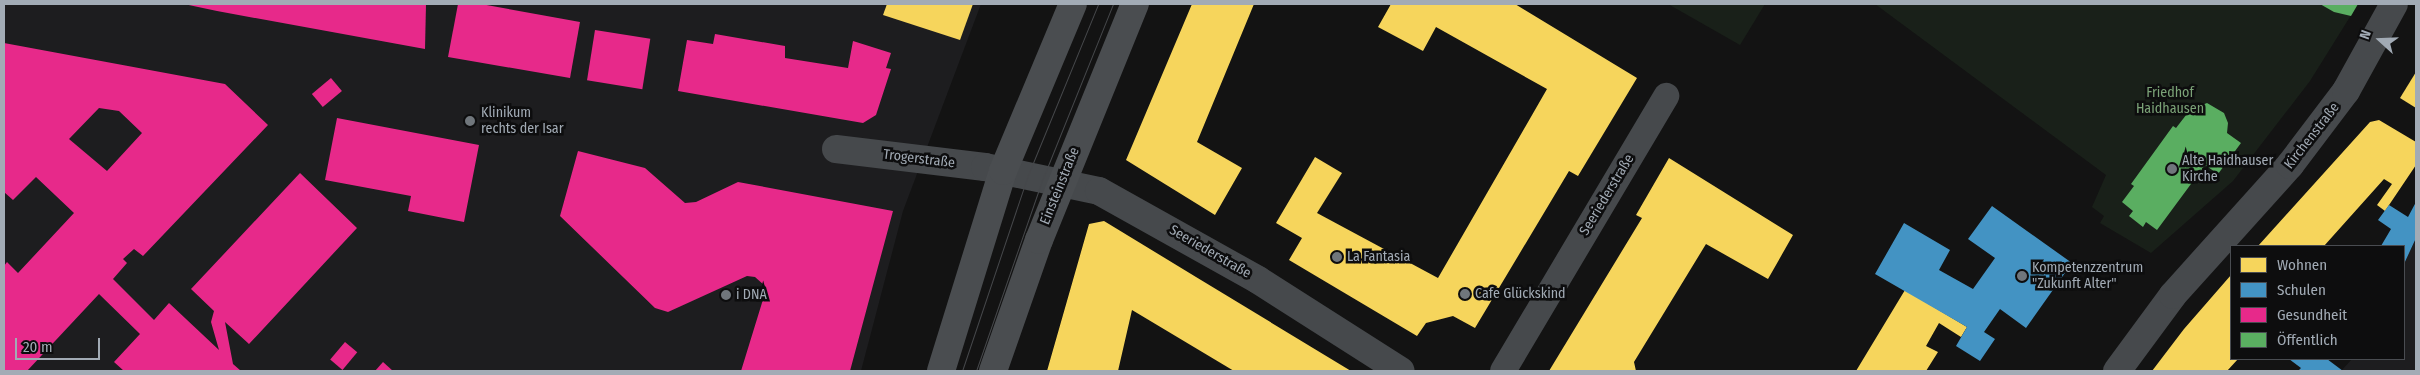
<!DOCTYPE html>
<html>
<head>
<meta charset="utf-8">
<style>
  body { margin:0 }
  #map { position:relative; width:2420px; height:375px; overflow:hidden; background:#131313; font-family:"Fira Sans Condensed",sans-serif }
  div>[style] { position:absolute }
  .built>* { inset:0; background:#1d1d1f }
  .green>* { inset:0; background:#192019 }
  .homes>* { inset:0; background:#f6d55c }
  .schools>* { inset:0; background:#4393c3 }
  .health>* { inset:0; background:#e7298a; transform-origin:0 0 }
  .public>* { inset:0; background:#5aae61 }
  .pedestrian>* { height:26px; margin:-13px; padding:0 13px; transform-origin:13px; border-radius:13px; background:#46494c }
  .minor>* { height:28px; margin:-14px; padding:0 14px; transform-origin:14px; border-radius:14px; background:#46494c }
  .secondary>* { height:28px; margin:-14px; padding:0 14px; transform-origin:14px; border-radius:14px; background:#4a4d50 }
  .tram>* { height:1px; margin:-0.5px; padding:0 0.5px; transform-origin:0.5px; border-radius:0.5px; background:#46484b }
  .dots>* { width:14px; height:14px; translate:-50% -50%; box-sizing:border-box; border:2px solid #0d0d0e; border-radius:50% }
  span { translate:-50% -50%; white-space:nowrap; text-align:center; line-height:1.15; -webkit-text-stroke:5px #0d0d0e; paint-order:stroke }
  .park-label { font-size:14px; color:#7ba277 }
  .poi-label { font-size:14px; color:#a2abb5 }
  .left { translate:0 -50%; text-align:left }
  .street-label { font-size:14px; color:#a2abb5 }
  .frame { position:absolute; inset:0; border:5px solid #a2abb5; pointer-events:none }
  .legend { position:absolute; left:2230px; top:245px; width:175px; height:115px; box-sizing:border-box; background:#0d0d0e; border:1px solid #494c51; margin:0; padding:6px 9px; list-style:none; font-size:15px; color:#a2abb5 }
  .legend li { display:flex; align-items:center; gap:10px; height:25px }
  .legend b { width:25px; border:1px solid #494c51 }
  .north { position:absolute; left:2355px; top:15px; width:50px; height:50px; -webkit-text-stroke:4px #0d0d0e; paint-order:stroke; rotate:290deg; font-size:14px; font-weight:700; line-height:20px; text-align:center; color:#a2abb5 }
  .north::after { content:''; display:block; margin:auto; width:18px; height:22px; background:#a2abb5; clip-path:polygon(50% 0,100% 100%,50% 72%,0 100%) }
  .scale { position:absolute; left:15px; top:338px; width:85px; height:22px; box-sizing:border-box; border:2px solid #a2abb5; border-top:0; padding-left:6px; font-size:15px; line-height:18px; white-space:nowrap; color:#a2abb5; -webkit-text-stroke:4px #0d0d0e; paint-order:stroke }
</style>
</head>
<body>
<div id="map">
  <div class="built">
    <i style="clip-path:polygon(4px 4px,981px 4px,903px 211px,861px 371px,4px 371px)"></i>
    <i style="clip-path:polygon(2416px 238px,2416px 371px,2341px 371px,2352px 359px,2404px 359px,2404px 264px)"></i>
  </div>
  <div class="green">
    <i style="clip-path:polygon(1668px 4px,1765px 4px,1740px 45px)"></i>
    <i style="clip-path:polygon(1875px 4px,2358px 4px,2310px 81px,2233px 181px,2151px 253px,2100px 223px,2104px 216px,2092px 207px,2106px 175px)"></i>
  </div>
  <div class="homes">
    <i style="clip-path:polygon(887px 4px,973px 4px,960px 40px,883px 15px)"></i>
    <i style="clip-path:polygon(1192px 4px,1254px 4px,1197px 142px,1242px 168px,1215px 215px,1126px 160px)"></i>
    <i style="clip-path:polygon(1391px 4px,1515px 4px,1637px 78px,1578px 176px,1569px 171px,1475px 328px,1453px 316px,1426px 323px,1417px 336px,1289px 260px,1302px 238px,1276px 223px,1315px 157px,1342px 173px,1317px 213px,1438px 278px,1547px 89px,1436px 27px,1423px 51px,1378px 27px)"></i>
    <i style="clip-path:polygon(2416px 72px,2416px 108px,2400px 98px)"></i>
    <i style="clip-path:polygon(2379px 120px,2416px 142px,2416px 165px,2385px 211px,2377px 205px,2392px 184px,2384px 179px,2324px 246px,2258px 246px,2370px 122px)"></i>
    <i style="clip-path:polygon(1669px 158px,1793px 235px,1768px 279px,1706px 244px,1634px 362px,1636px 371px,1549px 371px,1642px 218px,1636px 215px)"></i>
    <i style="clip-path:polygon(1104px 221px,1196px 277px,1351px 371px,1234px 371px,1132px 310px,1118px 371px,1047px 371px,1089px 224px)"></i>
    <i style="clip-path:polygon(2231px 275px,2231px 359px,2238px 359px,2227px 371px,2152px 371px,2184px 329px)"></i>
    <i style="clip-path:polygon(1905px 290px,1967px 327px,1961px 337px,1939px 323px,1926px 346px,1938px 352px,1926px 371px,1856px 371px)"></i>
  </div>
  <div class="schools">
    <i style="clip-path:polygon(2416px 202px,2416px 238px,2404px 264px,2404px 246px,2381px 246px,2391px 229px,2378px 220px,2389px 205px,2408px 217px)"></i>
    <i style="clip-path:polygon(1992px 206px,2072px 263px,2026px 328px,2000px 309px,1984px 332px,1995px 339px,1980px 361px,1956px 346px,1967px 327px,1875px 274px,1904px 223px,1950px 250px,1939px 270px,1973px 289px,1995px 258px,1968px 239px)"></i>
    <i style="clip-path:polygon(2289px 359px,2327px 359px,2343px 371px,2298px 371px,2301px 368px)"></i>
  </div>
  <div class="health">
    <i style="clip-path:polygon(184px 4px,426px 4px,425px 49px,217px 11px)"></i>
    <i style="clip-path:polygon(458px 4px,481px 4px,580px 22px,570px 78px,448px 57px)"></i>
    <i style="left:595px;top:30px;width:56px;height:51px;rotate:9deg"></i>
    <i style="clip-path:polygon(715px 34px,785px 46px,785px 58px,848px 68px,853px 41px,891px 53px,886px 68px,891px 69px,876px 115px,863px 123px,678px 91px,687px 40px,713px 44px)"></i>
    <i style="clip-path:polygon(evenodd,4px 43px,225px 84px,268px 125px,143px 256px,134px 249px,123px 259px,127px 263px,113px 279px,154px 320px,169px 303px,219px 350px,211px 322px,214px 311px,191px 289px,300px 173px,357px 228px,249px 344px,225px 322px,233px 364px,241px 371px,124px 371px,114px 362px,140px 334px,99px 294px,27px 371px,4px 371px,4px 266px,7px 262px,18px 273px,74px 213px,36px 177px,13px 200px,4px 192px,4px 43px,99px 108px,119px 111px,142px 133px,107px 171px,69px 139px,99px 108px)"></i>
    <i style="left:331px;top:78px;width:17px;height:25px;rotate:50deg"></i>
    <i style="clip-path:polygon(337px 118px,479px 145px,464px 222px,408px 211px,411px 196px,325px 180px)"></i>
    <i style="clip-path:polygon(578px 151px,645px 168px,685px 203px,696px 202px,738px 182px,893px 211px,850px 371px,741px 371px,765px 293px,765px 286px,755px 277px,747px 276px,668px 312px,655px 308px,560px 216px)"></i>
    <i style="left:345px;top:342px;width:16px;height:23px;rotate:40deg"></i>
    <i style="clip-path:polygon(383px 362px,393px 371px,375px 371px)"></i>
  </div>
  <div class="public">
    <i style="clip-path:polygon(2320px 4px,2358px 4px,2351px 16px,2334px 12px)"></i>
    <i style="clip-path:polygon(2207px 103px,2224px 113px,2228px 123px,2227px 133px,2241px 143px,2218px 174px,2205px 165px,2157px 230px,2146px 222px,2143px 227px,2129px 216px,2133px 211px,2122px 202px,2134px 186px,2131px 184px,2173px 126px,2176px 128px,2190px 110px)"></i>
  </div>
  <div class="pedestrian">
    <i style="left:1503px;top:371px;width:320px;rotate:-59.3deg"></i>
  </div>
  <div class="minor">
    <i style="left:836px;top:149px;width:150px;rotate:6.9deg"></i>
    <i style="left:985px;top:167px;width:116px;rotate:11.9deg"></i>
    <i style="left:1099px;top:191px;width:182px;rotate:29.2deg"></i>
    <i style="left:1258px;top:280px;width:169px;rotate:32.5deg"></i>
    <i style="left:2117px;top:371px;width:94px;rotate:-53.6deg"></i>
    <i style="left:2173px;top:295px;width:175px;rotate:-48deg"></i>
    <i style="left:2290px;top:165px;width:93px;rotate:-52.9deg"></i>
    <i style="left:2346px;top:91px;width:99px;rotate:-61.1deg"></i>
  </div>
  <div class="secondary">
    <i style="left:941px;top:371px;width:209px;rotate:-72.8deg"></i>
    <i style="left:1003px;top:171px;width:181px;rotate:-67.3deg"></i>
    <i style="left:993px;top:371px;width:139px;rotate:-70.7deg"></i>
    <i style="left:1039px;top:240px;width:255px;rotate:-67.9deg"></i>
  </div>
  <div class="tram">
    <i style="left:962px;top:371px;width:207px;rotate:-71.4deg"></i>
    <i style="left:1028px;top:175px;width:185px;rotate:-67.7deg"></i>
    <i style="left:976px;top:371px;width:204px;rotate:-70.9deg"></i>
    <i style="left:1043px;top:178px;width:188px;rotate:-68.1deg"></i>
  </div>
  <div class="dots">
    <i style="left:470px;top:121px;background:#70767c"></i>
    <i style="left:2172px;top:169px;background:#70767c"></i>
    <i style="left:1337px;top:257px;background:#70767c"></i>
    <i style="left:2022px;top:276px;background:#70767c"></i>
    <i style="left:1465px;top:294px;background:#70767c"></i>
    <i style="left:726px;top:295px;background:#70767c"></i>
  </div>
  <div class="park-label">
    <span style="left:2170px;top:101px">Friedhof<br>Haidhausen</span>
  </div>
  <div class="poi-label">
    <span class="left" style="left:481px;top:121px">Klinikum<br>rechts der Isar</span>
    <span class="left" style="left:2182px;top:169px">Alte Haidhauser<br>Kirche</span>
    <span class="left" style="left:1347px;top:257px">La Fantasia</span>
    <span class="left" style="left:2032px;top:276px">Kompetenzzentrum<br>"Zukunft Alter"</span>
    <span class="left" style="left:1475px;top:294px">Cafe Glückskind</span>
    <span class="left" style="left:736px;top:295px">i DNA</span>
  </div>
  <div class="street-label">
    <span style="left:2312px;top:136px;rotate:-52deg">Kirchenstraße</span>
    <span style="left:919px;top:159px;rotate:7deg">Trogerstraße</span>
    <span style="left:1060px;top:186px;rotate:-68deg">Einsteinstraße</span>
    <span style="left:1607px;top:195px;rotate:-59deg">Seeriederstraße</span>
    <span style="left:1210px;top:252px;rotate:30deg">Seeriederstraße</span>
  </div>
  <div class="frame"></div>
  <ul class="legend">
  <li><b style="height:14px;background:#f6d55c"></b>Wohnen</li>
  <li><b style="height:14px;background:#4393c3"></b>Schulen</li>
  <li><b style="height:14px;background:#e7298a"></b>Gesundheit</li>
  <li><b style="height:14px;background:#5aae61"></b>Öffentlich</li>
  </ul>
  <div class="north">N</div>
  <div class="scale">20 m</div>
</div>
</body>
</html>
